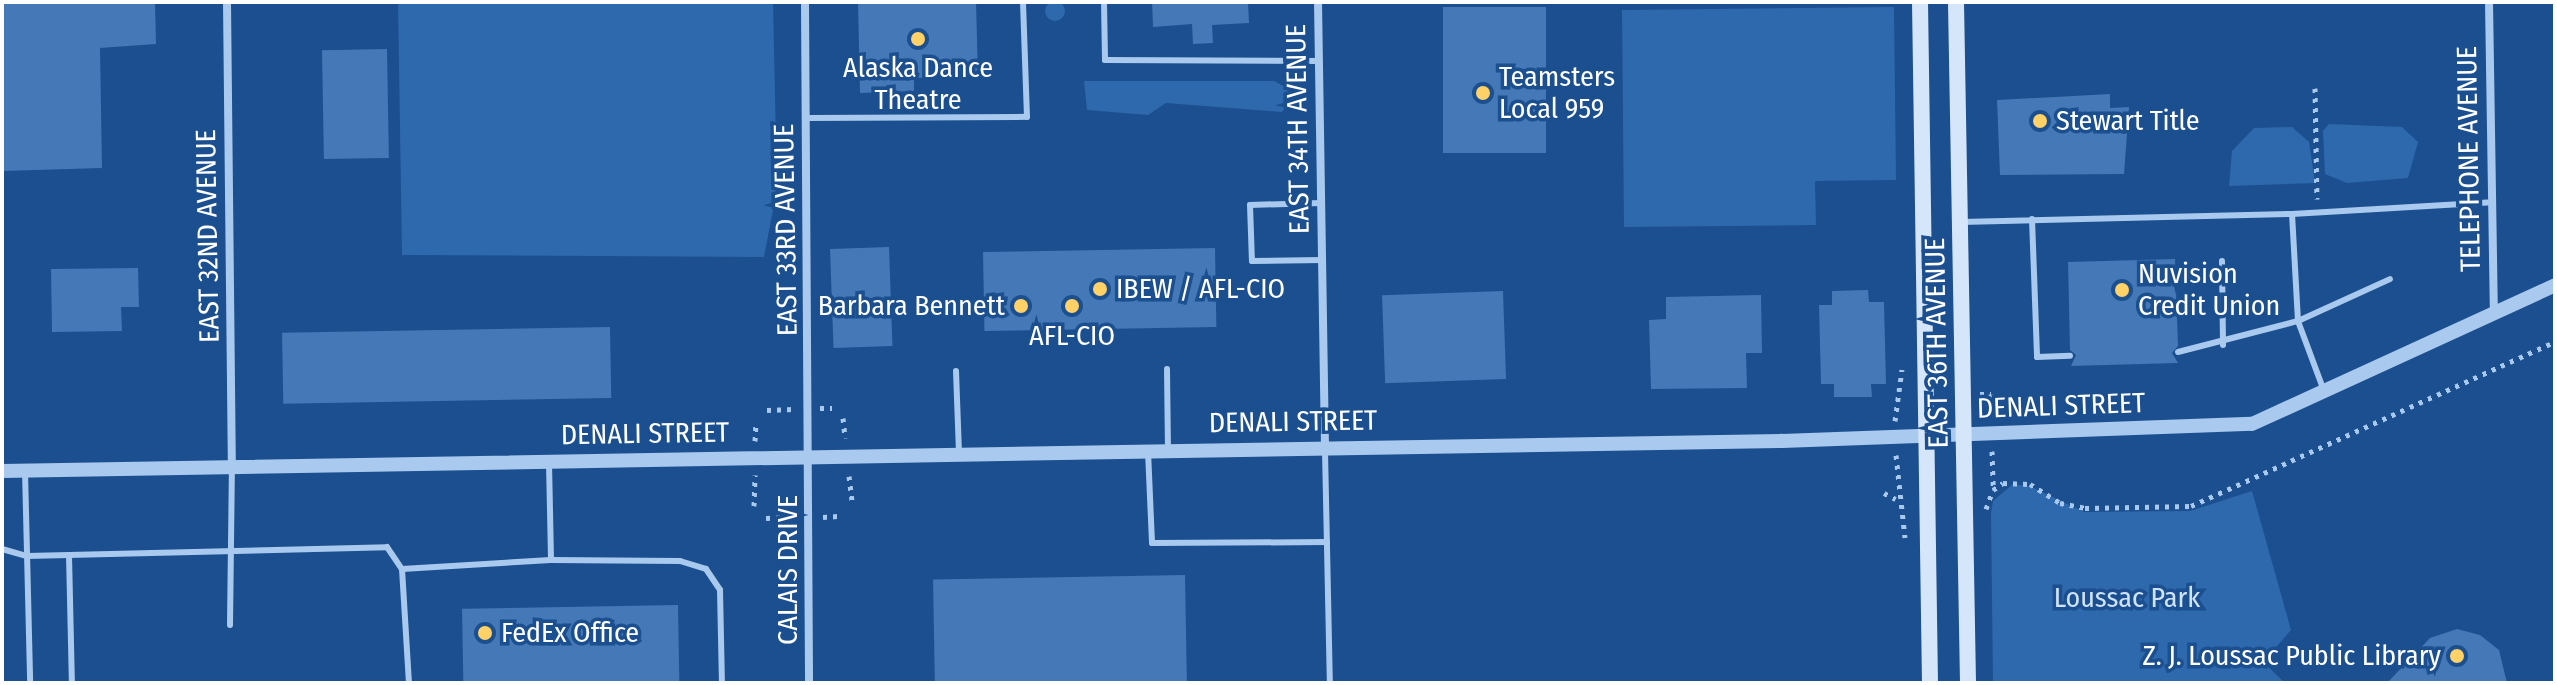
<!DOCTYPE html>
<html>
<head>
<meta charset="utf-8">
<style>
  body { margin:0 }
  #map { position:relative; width:2557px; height:685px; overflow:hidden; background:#1b4f8f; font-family:"Fira Sans Condensed",sans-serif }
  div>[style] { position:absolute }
  .green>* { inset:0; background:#2e69ad }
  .round { border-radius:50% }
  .building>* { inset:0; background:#4478b7; transform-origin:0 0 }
  .path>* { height:5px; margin-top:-2.5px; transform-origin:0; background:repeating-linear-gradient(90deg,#a9c9ee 0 4px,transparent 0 10px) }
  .service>* { height:6px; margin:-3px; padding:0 3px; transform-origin:3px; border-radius:3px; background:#a9c9ee }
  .minor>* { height:8px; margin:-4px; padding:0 4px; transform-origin:4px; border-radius:4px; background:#a9c9ee }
  .tertiary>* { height:14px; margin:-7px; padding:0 7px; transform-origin:7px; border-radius:7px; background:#a9c9ee }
  .secondary>* { height:16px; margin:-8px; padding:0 8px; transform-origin:8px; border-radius:8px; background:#d6e6fa }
  .dots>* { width:22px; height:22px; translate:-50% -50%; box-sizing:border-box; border:4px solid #1b4f8f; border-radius:50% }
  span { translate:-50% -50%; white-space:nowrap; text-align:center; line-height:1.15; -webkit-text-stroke:7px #1b4f8f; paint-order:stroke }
  .poi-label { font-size:28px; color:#fff }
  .left { translate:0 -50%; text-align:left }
  .right { translate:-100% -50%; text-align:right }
  .street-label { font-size:28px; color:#fff }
  .park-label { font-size:28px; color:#cfe3fa }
  .frame { position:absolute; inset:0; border:4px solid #fff; pointer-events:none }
</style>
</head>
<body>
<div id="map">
  <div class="green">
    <i class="round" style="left:1045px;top:1px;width:20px;height:20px"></i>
    <i style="clip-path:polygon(398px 2px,773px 2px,777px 189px,764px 257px,402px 255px)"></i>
    <i style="clip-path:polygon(1894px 7px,1896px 180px,1815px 181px,1816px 225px,1624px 227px,1622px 10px)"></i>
    <i style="clip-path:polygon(1274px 81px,1298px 94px,1282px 112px,1166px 103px,1148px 115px,1087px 110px,1084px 81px)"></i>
    <i style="clip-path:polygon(2329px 124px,2402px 127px,2418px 142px,2408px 178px,2347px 183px,2325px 174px,2323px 131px)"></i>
    <i style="clip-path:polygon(2292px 127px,2309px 142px,2315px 183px,2229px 186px,2232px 151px,2254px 128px)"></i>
    <i style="clip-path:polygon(2013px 484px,2032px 487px,2084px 512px,2190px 511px,2252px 491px,2291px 630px,2263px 662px,2285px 683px,1993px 683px,1991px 513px,1993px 501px)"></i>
  </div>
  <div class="building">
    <i style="clip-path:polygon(2px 2px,155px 2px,156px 44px,100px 48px,102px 168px,2px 171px)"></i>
    <i style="clip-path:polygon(858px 2px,976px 2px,978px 76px,914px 78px,914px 91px,860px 93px)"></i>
    <i style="clip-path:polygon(1152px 2px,1248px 2px,1249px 23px,1212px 25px,1213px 43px,1193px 44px,1192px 24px,1153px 27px)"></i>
    <i style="left:1546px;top:7px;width:146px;height:103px;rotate:90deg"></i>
    <i style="left:387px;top:49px;width:109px;height:65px;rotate:89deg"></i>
    <i style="clip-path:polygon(2110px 94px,2110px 108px,2129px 107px,2124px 174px,2000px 175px,1997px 100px)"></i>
    <i style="left:889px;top:247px;width:99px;height:59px;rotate:88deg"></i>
    <i style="left:1215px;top:248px;width:79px;height:232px;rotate:89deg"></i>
    <i style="clip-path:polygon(2175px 259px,2178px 346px,2172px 353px,2178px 363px,2071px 366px,2076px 355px,2070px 350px,2068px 262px)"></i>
    <i style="clip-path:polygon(138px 268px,139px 307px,121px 307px,122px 331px,52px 332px,51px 269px)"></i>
    <i style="clip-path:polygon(1868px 290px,1869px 302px,1884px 302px,1886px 384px,1871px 384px,1872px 397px,1834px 397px,1834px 384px,1821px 384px,1819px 305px,1832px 305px,1832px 291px)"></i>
    <i style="left:1503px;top:291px;width:88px;height:121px;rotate:88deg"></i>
    <i style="clip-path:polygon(1761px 295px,1762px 353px,1746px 353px,1747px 388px,1651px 389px,1649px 320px,1666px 319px,1666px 297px)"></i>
    <i style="left:610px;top:327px;width:71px;height:328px;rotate:89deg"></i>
    <i style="left:1185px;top:575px;width:108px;height:252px;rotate:89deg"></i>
    <i style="left:678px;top:605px;width:78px;height:216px;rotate:89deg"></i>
    <i style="clip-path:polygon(2457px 629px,2480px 635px,2499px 650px,2507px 683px,2387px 683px,2430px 638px)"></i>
  </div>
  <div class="path">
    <i style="left:2315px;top:88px;width:111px;rotate:89deg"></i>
    <i style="left:1980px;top:394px;width:11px"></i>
    <i style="left:1991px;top:394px;width:23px;rotate:90deg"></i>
    <i style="left:820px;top:408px;width:12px"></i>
    <i style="left:767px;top:410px;width:27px;rotate:-2deg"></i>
    <i style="left:843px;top:418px;width:20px;rotate:84deg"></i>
    <i style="left:1895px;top:421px;width:52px;rotate:-82.3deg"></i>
    <i style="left:755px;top:441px;width:19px;rotate:-87deg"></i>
    <i style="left:1992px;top:451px;width:38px;rotate:88deg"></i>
    <i style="left:1896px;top:455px;width:83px;rotate:83.8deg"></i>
    <i style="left:849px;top:476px;width:26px;rotate:83deg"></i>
    <i style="left:1884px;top:493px;width:13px;rotate:27deg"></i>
    <i style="left:754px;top:506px;width:31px;rotate:-88deg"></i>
    <i style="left:1986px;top:509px;width:20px;rotate:-70deg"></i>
    <i style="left:1993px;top:490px;width:12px;rotate:-35deg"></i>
    <i style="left:2003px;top:483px;width:27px;rotate:2deg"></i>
    <i style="left:2030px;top:484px;width:36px;rotate:32deg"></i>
    <i style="left:2060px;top:503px;width:25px;rotate:11deg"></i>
    <i style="left:2085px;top:508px;width:106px;rotate:-1.1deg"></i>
    <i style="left:2191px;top:506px;width:399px;rotate:-24.3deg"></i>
    <i style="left:823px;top:517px;width:15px;rotate:-4deg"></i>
    <i style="left:766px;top:518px;width:27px;rotate:-2deg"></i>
  </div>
  <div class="service">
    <i style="left:1104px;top:2px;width:58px;rotate:89deg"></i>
    <i style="left:1105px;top:60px;width:214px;rotate:0.3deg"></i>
    <i style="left:807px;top:118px;width:220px;rotate:-0.3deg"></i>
    <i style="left:1027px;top:117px;width:115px;rotate:-92deg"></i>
    <i style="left:1321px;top:203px;width:71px;rotate:178.4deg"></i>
    <i style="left:1250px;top:205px;width:56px;rotate:88deg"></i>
    <i style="left:1252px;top:261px;width:70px;rotate:-0.8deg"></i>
    <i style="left:2032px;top:219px;width:138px;rotate:87.9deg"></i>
    <i style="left:2037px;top:357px;width:33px;rotate:-2deg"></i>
    <i style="left:1961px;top:222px;width:331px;rotate:-1.4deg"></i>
    <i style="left:2222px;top:261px;width:84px;rotate:89.3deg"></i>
    <i style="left:2178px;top:352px;width:124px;rotate:-14.5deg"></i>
    <i style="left:2298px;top:321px;width:101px;rotate:-24.5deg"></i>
    <i style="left:1167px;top:369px;width:81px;rotate:89.3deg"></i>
    <i style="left:956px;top:371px;width:83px;rotate:87.9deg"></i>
    <i style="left:2324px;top:391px;width:75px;rotate:-110.4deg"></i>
    <i style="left:2298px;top:321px;width:107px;rotate:-93.2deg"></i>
    <i style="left:2292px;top:214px;width:200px;rotate:-3.4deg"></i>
    <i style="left:1148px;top:451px;width:92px;rotate:87.5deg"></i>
    <i style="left:1152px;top:543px;width:175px;rotate:-0.3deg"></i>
    <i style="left:1325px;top:451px;width:232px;rotate:88.8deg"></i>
    <i style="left:549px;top:463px;width:97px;rotate:88.8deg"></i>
    <i style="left:25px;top:471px;width:212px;rotate:88.6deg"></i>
    <i style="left:2px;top:549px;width:26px;rotate:16deg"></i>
    <i style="left:27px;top:556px;width:360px;rotate:-1.4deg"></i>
    <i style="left:387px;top:547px;width:27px;rotate:56deg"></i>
    <i style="left:402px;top:569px;width:114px;rotate:86.5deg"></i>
    <i style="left:69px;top:555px;width:128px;rotate:88.7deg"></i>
    <i style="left:402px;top:569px;width:149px;rotate:-3.5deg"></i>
    <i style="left:551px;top:560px;width:129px;rotate:0.4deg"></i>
    <i style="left:680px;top:561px;width:27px;rotate:17deg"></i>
    <i style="left:706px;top:569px;width:25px;rotate:56deg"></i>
    <i style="left:720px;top:590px;width:93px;rotate:88.8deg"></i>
    <i style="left:230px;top:625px;width:156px;rotate:-89.3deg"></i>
  </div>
  <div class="minor">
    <i style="left:227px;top:2px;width:467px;rotate:89.4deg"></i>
    <i style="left:805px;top:2px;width:681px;rotate:89.66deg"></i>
    <i style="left:1318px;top:2px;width:446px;rotate:89.1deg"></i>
    <i style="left:2489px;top:2px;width:313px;rotate:89.1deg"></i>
  </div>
  <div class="tertiary">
    <i style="left:2px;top:471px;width:1780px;rotate:-0.97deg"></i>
    <i style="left:1782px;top:441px;width:470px;rotate:-2.1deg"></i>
    <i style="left:2252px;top:424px;width:333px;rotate:-24.6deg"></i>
  </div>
  <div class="secondary">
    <i style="left:1920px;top:2px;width:681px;rotate:89.16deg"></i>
    <i style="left:1956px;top:2px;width:681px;rotate:88.99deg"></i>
  </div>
  <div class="dots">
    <i style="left:918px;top:39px;background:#ffd166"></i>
    <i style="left:1483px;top:93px;background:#ffd166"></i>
    <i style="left:2040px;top:121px;background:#ffd166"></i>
    <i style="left:1100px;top:289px;background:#ffd166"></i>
    <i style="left:2122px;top:290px;background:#ffd166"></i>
    <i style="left:1021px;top:306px;background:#ffd166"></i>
    <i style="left:1072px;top:306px;background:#ffd166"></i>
    <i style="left:485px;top:633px;background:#ffd166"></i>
    <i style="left:2457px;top:656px;background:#ffd166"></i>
  </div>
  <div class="poi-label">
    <span style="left:918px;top:84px">Alaska Dance<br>Theatre</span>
    <span class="left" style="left:1499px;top:93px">Teamsters<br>Local 959</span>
    <span class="left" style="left:2056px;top:121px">Stewart Title</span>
    <span class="left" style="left:2138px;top:290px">Nuvision<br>Credit Union</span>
    <span class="left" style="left:1116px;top:289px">IBEW / AFL-CIO</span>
    <span class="right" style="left:1005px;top:306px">Barbara Bennett</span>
    <span style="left:1072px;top:336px">AFL-CIO</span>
    <span class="left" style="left:501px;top:633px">FedEx Office</span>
    <span class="right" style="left:2441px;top:656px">Z. J. Loussac Public Library</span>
  </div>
  <div class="street-label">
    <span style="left:1298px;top:129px;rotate:-91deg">EAST 34TH AVENUE</span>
    <span style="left:2469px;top:159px;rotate:-91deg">TELEPHONE AVENUE</span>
    <span style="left:786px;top:230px;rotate:-91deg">EAST 33RD AVENUE</span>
    <span style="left:208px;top:236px;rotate:-91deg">EAST 32ND AVENUE</span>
    <span style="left:1937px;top:343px;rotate:-91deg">EAST 36TH AVENUE</span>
    <span style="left:2061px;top:406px;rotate:-2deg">DENALI STREET</span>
    <span style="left:1293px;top:422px;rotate:-1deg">DENALI STREET</span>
    <span style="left:645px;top:434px;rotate:-1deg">DENALI STREET</span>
    <span style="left:788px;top:570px;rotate:-90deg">CALAIS DRIVE</span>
  </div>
  <div class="park-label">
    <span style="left:2127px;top:598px">Loussac Park</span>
  </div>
  <div class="frame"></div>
</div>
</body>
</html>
